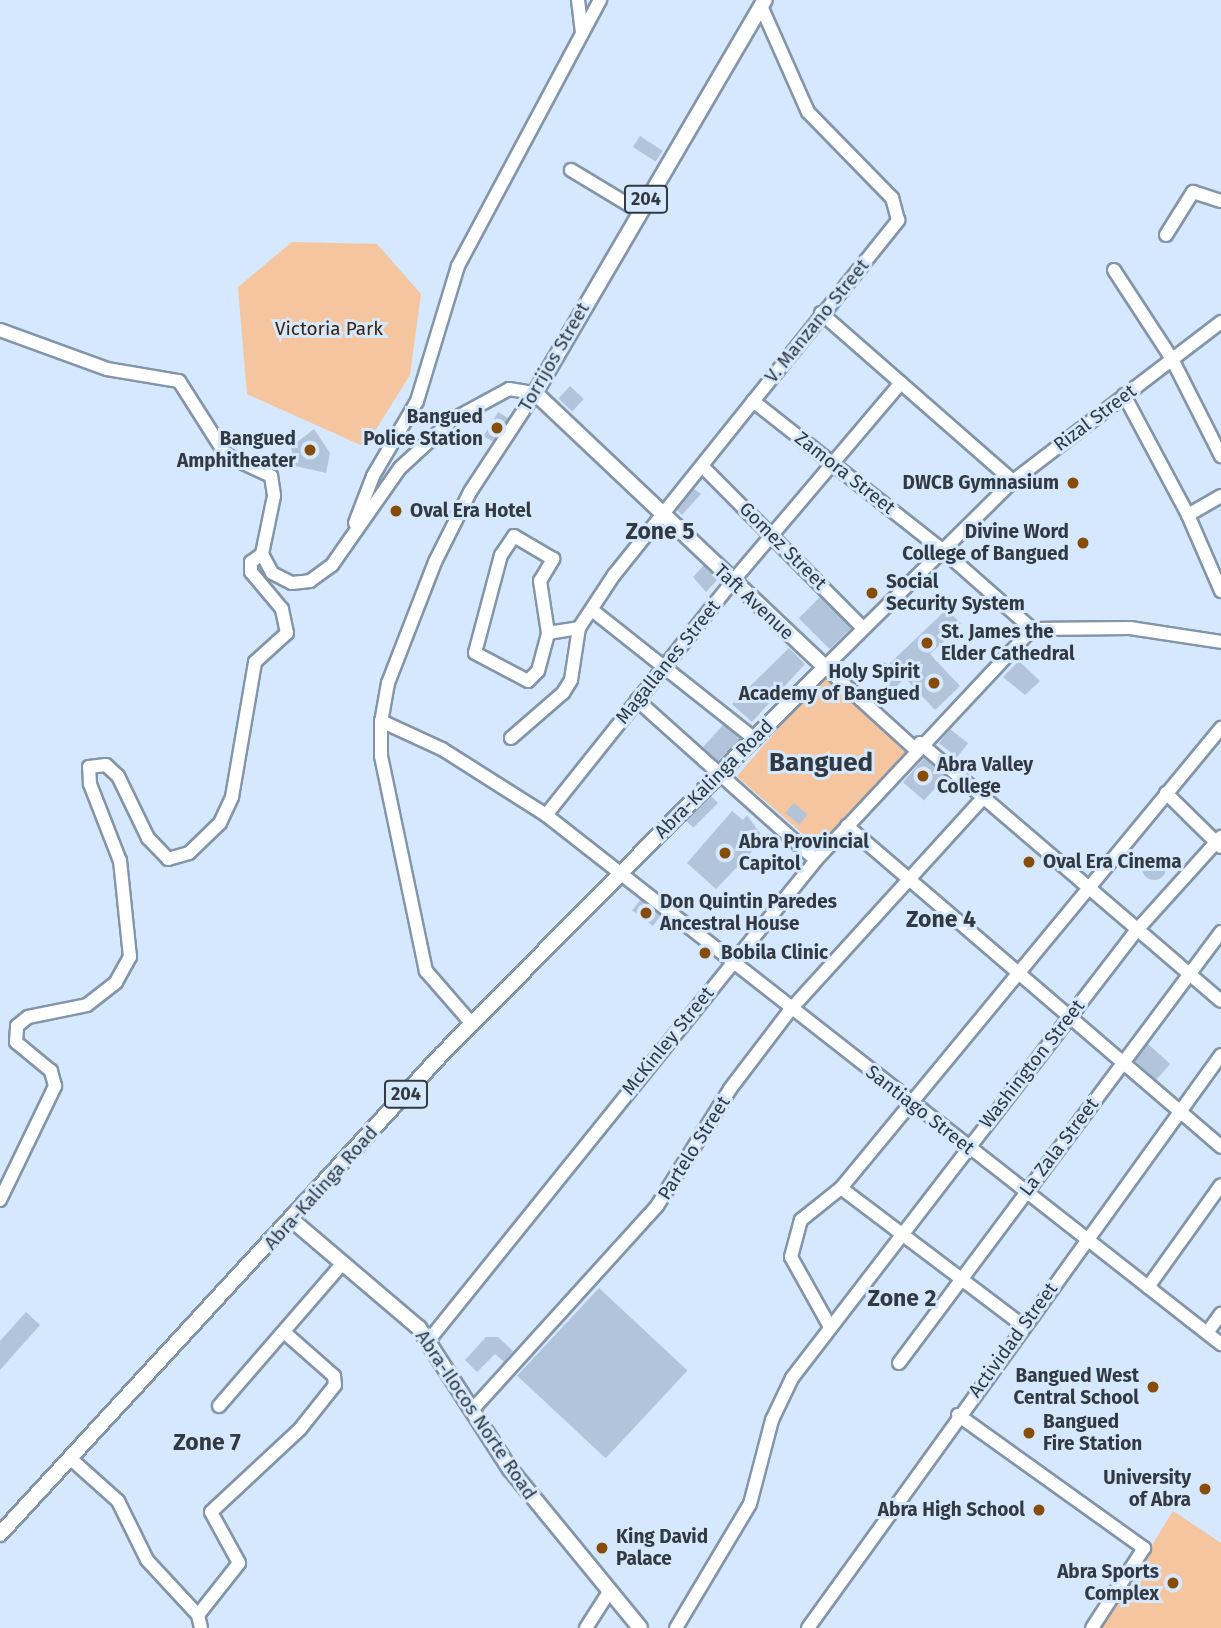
<!DOCTYPE html>
<html>
<head>
<meta charset="utf-8">
<style>
  body { margin:0 }
  #map { position:relative; width:1221px; height:1628px; overflow:hidden; background:#d5e8fd; font-family:"Fira Sans",sans-serif }
  div>[style] { position:absolute }
  .green>* { inset:0; background:#f5c59f; transform-origin:0 0 }
  .building>* { inset:0; background:#b2c4d9; transform-origin:0 0 }
  .round { border-radius:50% }
  .roads { filter:drop-shadow(2px 0 #8395a9) drop-shadow(-2px 0 #8395a9) drop-shadow(0 2px #8395a9) drop-shadow(0 -2px #8395a9) }
  .minor>* { height:12px; margin:-6px; padding:0 6px; transform-origin:6px; border-radius:6px; background:#fff }
  .major>* { height:14px; margin:-7px; padding:0 7px; transform-origin:7px; border-radius:7px; background:#fff }
  .dots>* { width:19px; height:19px; translate:-50% -50%; box-sizing:border-box; border:4px solid #d5e8fd; border-radius:50% }
  span { translate:-50% -50%; white-space:nowrap; text-align:center; line-height:1.15; -webkit-text-stroke:6px #d5e8fd; paint-order:stroke }
  .shield-label span { padding:2px 5px; background:#d5e8fd; border:2px solid; border-radius:5px; -webkit-text-stroke-width:0 }
  .shield-label { font-size:18px; color:#323941; font-weight:700 }
  .street-label { font-size:19px; color:#323941 }
  .park-label { font-size:19px; color:#3c230c }
  .poi-label { font-size:19px; color:#323941; font-weight:700 }
  .right { translate:-100% -50%; text-align:right }
  .left { translate:0 -50%; text-align:left }
  .quarter-label { font-size:23px; color:#323941; font-weight:700 }
  .district-label { font-size:26px; color:#323941; font-weight:700 }
</style>
</head>
<body>
<div id="map">
  <div class="green">
    <i style="clip-path:polygon(292px 242px,377px 244px,421px 294px,410px 375px,365px 447px,247px 394px,238px 287px)"></i>
    <i style="left:824px;top:676px;width:112px;height:133px;rotate:41deg"></i>
    <i style="clip-path:polygon(1173px 1511px,1221px 1543px,1221px 1628px,1101px 1628px)"></i>
  </div>
  <div class="building">
    <i style="left:640px;top:136px;width:27px;height:13px;rotate:33deg"></i>
    <i style="left:570px;top:386px;width:19px;height:17px;rotate:43deg"></i>
    <i style="left:498px;top:412px;width:12px;height:28px;rotate:31deg"></i>
    <i style="clip-path:polygon(314px 429px,330px 453px,326px 473px,295px 466px,291px 447px)"></i>
    <i style="clip-path:polygon(694px 489px,701px 494px,682px 515px,677px 510px)"></i>
    <i style="clip-path:polygon(704px 565px,718px 579px,706px 592px,693px 577px)"></i>
    <i style="left:820px;top:597px;width:44px;height:30px;rotate:45deg"></i>
    <i style="clip-path:polygon(947px 609px,962px 625px,930px 654px,960px 686px,935px 710px,905px 678px,893px 690px,874px 671px,884px 662px,888px 665px)"></i>
    <i style="clip-path:polygon(789px 648px,805px 664px,752px 722px,732px 704px)"></i>
    <i style="clip-path:polygon(1019px 661px,1040px 681px,1025px 695px,1003px 677px)"></i>
    <i style="clip-path:polygon(723px 725px,741px 739px,718px 761px,703px 747px)"></i>
    <i style="left:950px;top:729px;width:23px;height:18px;rotate:38deg"></i>
    <i style="left:924px;top:758px;width:28px;height:32px;rotate:41deg"></i>
    <i style="left:711px;top:796px;width:10px;height:35px;rotate:45deg"></i>
    <i style="left:794px;top:803px;width:18px;height:13px;rotate:41deg"></i>
    <i style="clip-path:polygon(732px 811px,743px 820px,747px 815px,764px 839px,716px 889px,687px 863px)"></i>
    <i class="round" style="left:1142px;top:856px;width:24px;height:24px"></i>
    <i style="left:640px;top:900px;width:26px;height:13px;rotate:37deg"></i>
    <i style="left:1148px;top:1044px;width:30px;height:21px;rotate:42deg"></i>
    <i style="left:599px;top:1288px;width:121px;height:120px;rotate:43deg"></i>
    <i style="clip-path:polygon(26px 1312px,40px 1325px,0 1370px,0 1341px)"></i>
    <i style="clip-path:polygon(486px 1337px,498px 1337px,513px 1351px,504px 1362px,495px 1354px,477px 1372px,465px 1360px)"></i>
  </div>
  <div class="roads">
    <div class="minor">
      <i style="left:578px;top:0;width:31px;rotate:83deg"></i>
      <i style="left:571px;top:170px;width:79px;rotate:31.1deg"></i>
      <i style="left:1166px;top:235px;width:51px;rotate:-57.9deg"></i>
      <i style="left:1193px;top:192px;width:29px;rotate:18deg"></i>
      <i style="left:1114px;top:270px;width:106px;rotate:56.9deg"></i>
      <i style="left:1172px;top:359px;width:109px;rotate:63.2deg"></i>
      <i style="left:821px;top:313px;width:255px;rotate:41.2deg"></i>
      <i style="left:0;top:330px;width:114px;rotate:20deg"></i>
      <i style="left:107px;top:369px;width:73px;rotate:9.5deg"></i>
      <i style="left:179px;top:381px;width:88px;rotate:57.6deg"></i>
      <i style="left:226px;top:455px;width:50px;rotate:25deg"></i>
      <i style="left:271px;top:476px;width:20px;rotate:81deg"></i>
      <i style="left:274px;top:496px;width:59px;rotate:101.7deg"></i>
      <i style="left:262px;top:554px;width:21px;rotate:62deg"></i>
      <i style="left:272px;top:573px;width:22px;rotate:27deg"></i>
      <i style="left:292px;top:583px;width:18px;rotate:-6deg"></i>
      <i style="left:310px;top:581px;width:27px;rotate:-36deg"></i>
      <i style="left:332px;top:565px;width:118px;rotate:-55deg"></i>
      <i style="left:400px;top:468px;width:71px;rotate:-42.7deg"></i>
      <i style="left:452px;top:420px;width:65px;rotate:-28.5deg"></i>
      <i style="left:509px;top:389px;width:26px;rotate:9deg"></i>
      <i style="left:535px;top:393px;width:118px;rotate:123.3deg"></i>
      <i style="left:470px;top:492px;width:78px;rotate:116.6deg"></i>
      <i style="left:435px;top:562px;width:130px;rotate:111.2deg"></i>
      <i style="left:388px;top:683px;width:39px;rotate:100deg"></i>
      <i style="left:381px;top:721px;width:35px;rotate:90deg"></i>
      <i style="left:381px;top:756px;width:220px;rotate:78.2deg"></i>
      <i style="left:426px;top:971px;width:70px;rotate:49deg"></i>
      <i style="left:1124px;top:395px;width:136px;rotate:61.9deg"></i>
      <i style="left:1188px;top:515px;width:83px;rotate:66.5deg"></i>
      <i style="left:753px;top:401px;width:238px;rotate:38.2deg"></i>
      <i style="left:940px;top:548px;width:123px;rotate:41.4deg"></i>
      <i style="left:702px;top:466px;width:228px;rotate:45.2deg"></i>
      <i style="left:1188px;top:515px;width:38px;rotate:-30deg"></i>
      <i style="left:355px;top:523px;width:50px;rotate:-69deg"></i>
      <i style="left:373px;top:476px;width:87px;rotate:-59.6deg"></i>
      <i style="left:417px;top:401px;width:141px;rotate:-73.1deg"></i>
      <i style="left:458px;top:266px;width:302px;rotate:-61.9deg"></i>
      <i style="left:592px;top:610px;width:208px;rotate:38.4deg"></i>
      <i style="left:1032px;top:629px;width:98px;rotate:-0.6deg"></i>
      <i style="left:1130px;top:628px;width:92px;rotate:8.7deg"></i>
      <i style="left:548px;top:633px;width:53px;rotate:-98.7deg"></i>
      <i style="left:540px;top:581px;width:26px;rotate:-59deg"></i>
      <i style="left:553px;top:559px;width:45px;rotate:-149.5deg"></i>
      <i style="left:514px;top:536px;width:23px;rotate:124deg"></i>
      <i style="left:501px;top:555px;width:101px;rotate:104.9deg"></i>
      <i style="left:475px;top:653px;width:60px;rotate:27.8deg"></i>
      <i style="left:528px;top:681px;width:14px;rotate:-45deg"></i>
      <i style="left:538px;top:671px;width:39px;rotate:-75deg"></i>
      <i style="left:548px;top:633px;width:31px;rotate:-9deg"></i>
      <i style="left:637px;top:700px;width:240px;rotate:41.8deg"></i>
      <i style="left:381px;top:721px;width:67px;rotate:24.7deg"></i>
      <i style="left:442px;top:749px;width:123px;rotate:32.4deg"></i>
      <i style="left:546px;top:815px;width:858px;rotate:38.09deg"></i>
      <i style="left:511px;top:738px;width:69px;rotate:-40.9deg"></i>
      <i style="left:563px;top:693px;width:15px;rotate:-58deg"></i>
      <i style="left:571px;top:680px;width:53px;rotate:-81.3deg"></i>
      <i style="left:579px;top:628px;width:64px;rotate:-56.6deg"></i>
      <i style="left:614px;top:575px;width:455px;rotate:-51.3deg"></i>
      <i style="left:898px;top:220px;width:23px;rotate:-105deg"></i>
      <i style="left:892px;top:198px;width:120px;rotate:-134.3deg"></i>
      <i style="left:808px;top:112px;width:116px;rotate:-113.9deg"></i>
      <i style="left:920px;top:743px;width:396px;rotate:40.6deg"></i>
      <i style="left:915px;top:749px;width:122px;rotate:-137.7deg"></i>
      <i style="left:825px;top:667px;width:264px;rotate:-44.7deg"></i>
      <i style="left:1013px;top:481px;width:262px;rotate:-37.4deg"></i>
      <i style="left:1166px;top:793px;width:77px;rotate:44.5deg"></i>
      <i style="left:546px;top:815px;width:298px;rotate:-51.4deg"></i>
      <i style="left:732px;top:582px;width:261px;rotate:-49.7deg"></i>
      <i style="left:847px;top:826px;width:493px;rotate:40.6deg"></i>
      <i style="left:841px;top:1188px;width:227px;rotate:37.1deg"></i>
      <i style="left:0;top:1200px;width:127px;rotate:-64.2deg"></i>
      <i style="left:55px;top:1086px;width:16px;rotate:-105deg"></i>
      <i style="left:51px;top:1071px;width:45px;rotate:-140.4deg"></i>
      <i style="left:16px;top:1042px;width:16px;rotate:-86deg"></i>
      <i style="left:17px;top:1026px;width:14px;rotate:-39deg"></i>
      <i style="left:28px;top:1017px;width:60px;rotate:-11.5deg"></i>
      <i style="left:87px;top:1005px;width:37px;rotate:-38deg"></i>
      <i style="left:116px;top:982px;width:29px;rotate:-61deg"></i>
      <i style="left:130px;top:957px;width:97px;rotate:-95.9deg"></i>
      <i style="left:120px;top:861px;width:83px;rotate:-111.3deg"></i>
      <i style="left:90px;top:784px;width:17px;rotate:-93deg"></i>
      <i style="left:89px;top:767px;width:17px;rotate:-7deg"></i>
      <i style="left:106px;top:765px;width:16px;rotate:43deg"></i>
      <i style="left:118px;top:776px;width:69px;rotate:64.2deg"></i>
      <i style="left:148px;top:838px;width:29px;rotate:46deg"></i>
      <i style="left:168px;top:859px;width:22px;rotate:-16deg"></i>
      <i style="left:189px;top:853px;width:43px;rotate:-44.1deg"></i>
      <i style="left:220px;top:823px;width:29px;rotate:-65deg"></i>
      <i style="left:232px;top:797px;width:137px;rotate:-80.3deg"></i>
      <i style="left:255px;top:662px;width:43px;rotate:-42.2deg"></i>
      <i style="left:287px;top:633px;width:25px;rotate:-102deg"></i>
      <i style="left:282px;top:609px;width:48px;rotate:-130deg"></i>
      <i style="left:251px;top:572px;width:10px;rotate:-90deg"></i>
      <i style="left:251px;top:562px;width:14px;rotate:-36deg"></i>
      <i style="left:1148px;top:1287px;width:125px;rotate:-54.4deg"></i>
      <i style="left:829px;top:1325px;width:78px;rotate:-119.2deg"></i>
      <i style="left:791px;top:1257px;width:38px;rotate:-75deg"></i>
      <i style="left:801px;top:1220px;width:51px;rotate:-38.7deg"></i>
      <i style="left:841px;top:1188px;width:597px;rotate:-50.44deg"></i>
      <i style="left:1207px;top:1333px;width:24px;rotate:-54deg"></i>
      <i style="left:429px;top:1340px;width:617px;rotate:-51.12deg"></i>
      <i style="left:816px;top:860px;width:316px;rotate:-46.9deg"></i>
      <i style="left:899px;top:1363px;width:538px;rotate:-53.24deg"></i>
      <i style="left:219px;top:1406px;width:188px;rotate:-49.1deg"></i>
      <i style="left:473px;top:1409px;width:274px;rotate:-47.8deg"></i>
      <i style="left:657px;top:1206px;width:138px;rotate:-58deg"></i>
      <i style="left:730px;top:1089px;width:101px;rotate:-52.7deg"></i>
      <i style="left:791px;top:1009px;width:284px;rotate:-47.7deg"></i>
      <i style="left:958px;top:1415px;width:229px;rotate:35.6deg"></i>
      <i style="left:1144px;top:1548px;width:95px;rotate:123deg"></i>
      <i style="left:71px;top:1459px;width:63px;rotate:41.8deg"></i>
      <i style="left:118px;top:1501px;width:66px;rotate:63.8deg"></i>
      <i style="left:147px;top:1560px;width:75px;rotate:47.2deg"></i>
      <i style="left:198px;top:1615px;width:13px;rotate:77deg"></i>
      <i style="left:198px;top:1615px;width:66px;rotate:-51.7deg"></i>
      <i style="left:239px;top:1563px;width:58px;rotate:-118.8deg"></i>
      <i style="left:211px;top:1512px;width:122px;rotate:-43deg"></i>
      <i style="left:300px;top:1429px;width:56px;rotate:-51.5deg"></i>
      <i style="left:335px;top:1385px;width:9px;rotate:-96deg"></i>
      <i style="left:334px;top:1376px;width:65px;rotate:-138.7deg"></i>
      <i style="left:586px;top:1628px;width:43px;rotate:-57.4deg"></i>
      <i style="left:676px;top:1628px;width:144px;rotate:-59.2deg"></i>
      <i style="left:750px;top:1504px;width:87px;rotate:-75.3deg"></i>
      <i style="left:772px;top:1420px;width:47px;rotate:-64.5deg"></i>
      <i style="left:792px;top:1378px;width:564px;rotate:-52.42deg"></i>
      <i style="left:1136px;top:931px;width:127px;rotate:-47.9deg"></i>
      <i style="left:808px;top:1628px;width:706px;rotate:-54.22deg"></i>
    </div>
    <div class="major">
      <i style="left:292px;top:1220px;width:167px;rotate:40.4deg"></i>
      <i style="left:419px;top:1328px;width:168px;rotate:57.2deg"></i>
      <i style="left:510px;top:1469px;width:205px;rotate:50.7deg"></i>
      <i style="left:0;top:1534px;width:651px;rotate:-47.37deg"></i>
      <i style="left:441px;top:1055px;width:546px;rotate:-45.3deg"></i>
      <i style="left:825px;top:667px;width:399px;rotate:-136.6deg"></i>
      <i style="left:535px;top:393px;width:455px;rotate:-59.7deg"></i>
    </div>
  </div>
  <div class="dots">
    <i style="left:497px;top:428px;background:#884c09"></i>
    <i style="left:310px;top:450px;background:#884c09"></i>
    <i style="left:1073px;top:483px;background:#884c09"></i>
    <i style="left:396px;top:511px;background:#884c09"></i>
    <i style="left:1083px;top:543px;background:#884c09"></i>
    <i style="left:872px;top:593px;background:#884c09"></i>
    <i style="left:927px;top:643px;background:#884c09"></i>
    <i style="left:934px;top:683px;background:#884c09"></i>
    <i style="left:923px;top:776px;background:#884c09"></i>
    <i style="left:725px;top:853px;background:#884c09"></i>
    <i style="left:1029px;top:862px;background:#884c09"></i>
    <i style="left:646px;top:913px;background:#884c09"></i>
    <i style="left:705px;top:953px;background:#884c09"></i>
    <i style="left:1153px;top:1387px;background:#884c09"></i>
    <i style="left:1029px;top:1433px;background:#884c09"></i>
    <i style="left:1205px;top:1489px;background:#884c09"></i>
    <i style="left:1039px;top:1510px;background:#884c09"></i>
    <i style="left:602px;top:1548px;background:#884c09"></i>
    <i style="left:1173px;top:1583px;background:#884c09"></i>
  </div>
  <div class="shield-label">
    <span style="left:646px;top:199px">204</span>
    <span style="left:406px;top:1094px">204</span>
  </div>
  <div class="street-label">
    <span style="left:817px;top:321px;rotate:-51deg">V. Manzano Street</span>
    <span style="left:554px;top:357px;rotate:-60deg">Torrijos Street</span>
    <span style="left:1095px;top:418px;rotate:-37deg">Rizal Street</span>
    <span style="left:845px;top:473px;rotate:38deg">Zamora Street</span>
    <span style="left:783px;top:546px;rotate:45deg">Gomez Street</span>
    <span style="left:754px;top:602px;rotate:43deg">Taft Avenue</span>
    <span style="left:668px;top:662px;rotate:-51deg">Magallanes Street</span>
    <span style="left:714px;top:779px;rotate:-45deg">Abra-Kalinga Road</span>
    <span style="left:668px;top:1041px;rotate:-51deg">McKinley Street</span>
    <span style="left:1032px;top:1064px;rotate:-52deg">Washington Street</span>
    <span style="left:920px;top:1110px;rotate:38deg">Santiago Street</span>
    <span style="left:1059px;top:1147px;rotate:-53deg">La Zala Street</span>
    <span style="left:694px;top:1148px;rotate:-58deg">Partelo Street</span>
    <span style="left:321px;top:1188px;rotate:-48deg">Abra-Kalinga Road</span>
    <span style="left:1013px;top:1340px;rotate:-54deg">Actividad Street</span>
    <span style="left:476px;top:1415px;rotate:56deg">Abra-Ilocos Norte Road</span>
  </div>
  <div class="park-label">
    <span style="left:329px;top:329px">Victoria Park</span>
  </div>
  <div class="poi-label">
    <span class="right" style="left:483px;top:428px">Bangued<br>Police Station</span>
    <span class="right" style="left:296px;top:450px">Bangued<br>Amphitheater</span>
    <span class="right" style="left:1059px;top:483px">DWCB Gymnasium</span>
    <span class="left" style="left:410px;top:511px">Oval Era Hotel</span>
    <span class="right" style="left:1069px;top:543px">Divine Word<br>College of Bangued</span>
    <span class="left" style="left:886px;top:593px">Social<br>Security System</span>
    <span class="left" style="left:941px;top:643px">St. James the<br>Elder Cathedral</span>
    <span class="right" style="left:920px;top:683px">Holy Spirit<br>Academy of Bangued</span>
    <span class="left" style="left:937px;top:776px">Abra Valley<br>College</span>
    <span class="left" style="left:739px;top:853px">Abra Provincial<br>Capitol</span>
    <span class="left" style="left:1043px;top:862px">Oval Era Cinema</span>
    <span class="left" style="left:660px;top:913px">Don Quintin Paredes<br>Ancestral House</span>
    <span class="left" style="left:721px;top:953px">Bobila Clinic</span>
    <span class="right" style="left:1139px;top:1387px">Bangued West<br>Central School</span>
    <span class="left" style="left:1043px;top:1433px">Bangued<br>Fire Station</span>
    <span class="right" style="left:1191px;top:1489px">University<br>of Abra</span>
    <span class="right" style="left:1025px;top:1510px">Abra High School</span>
    <span class="left" style="left:616px;top:1548px">King David<br>Palace</span>
    <span class="right" style="left:1159px;top:1583px">Abra Sports<br>Complex</span>
  </div>
  <div class="quarter-label">
    <span style="left:660px;top:531px">Zone 5</span>
    <span style="left:941px;top:919px">Zone 4</span>
    <span style="left:902px;top:1298px">Zone 2</span>
    <span style="left:207px;top:1442px">Zone 7</span>
  </div>
  <div class="district-label">
    <span style="left:821px;top:763px">Bangued</span>
  </div>
</div>
</body>
</html>
